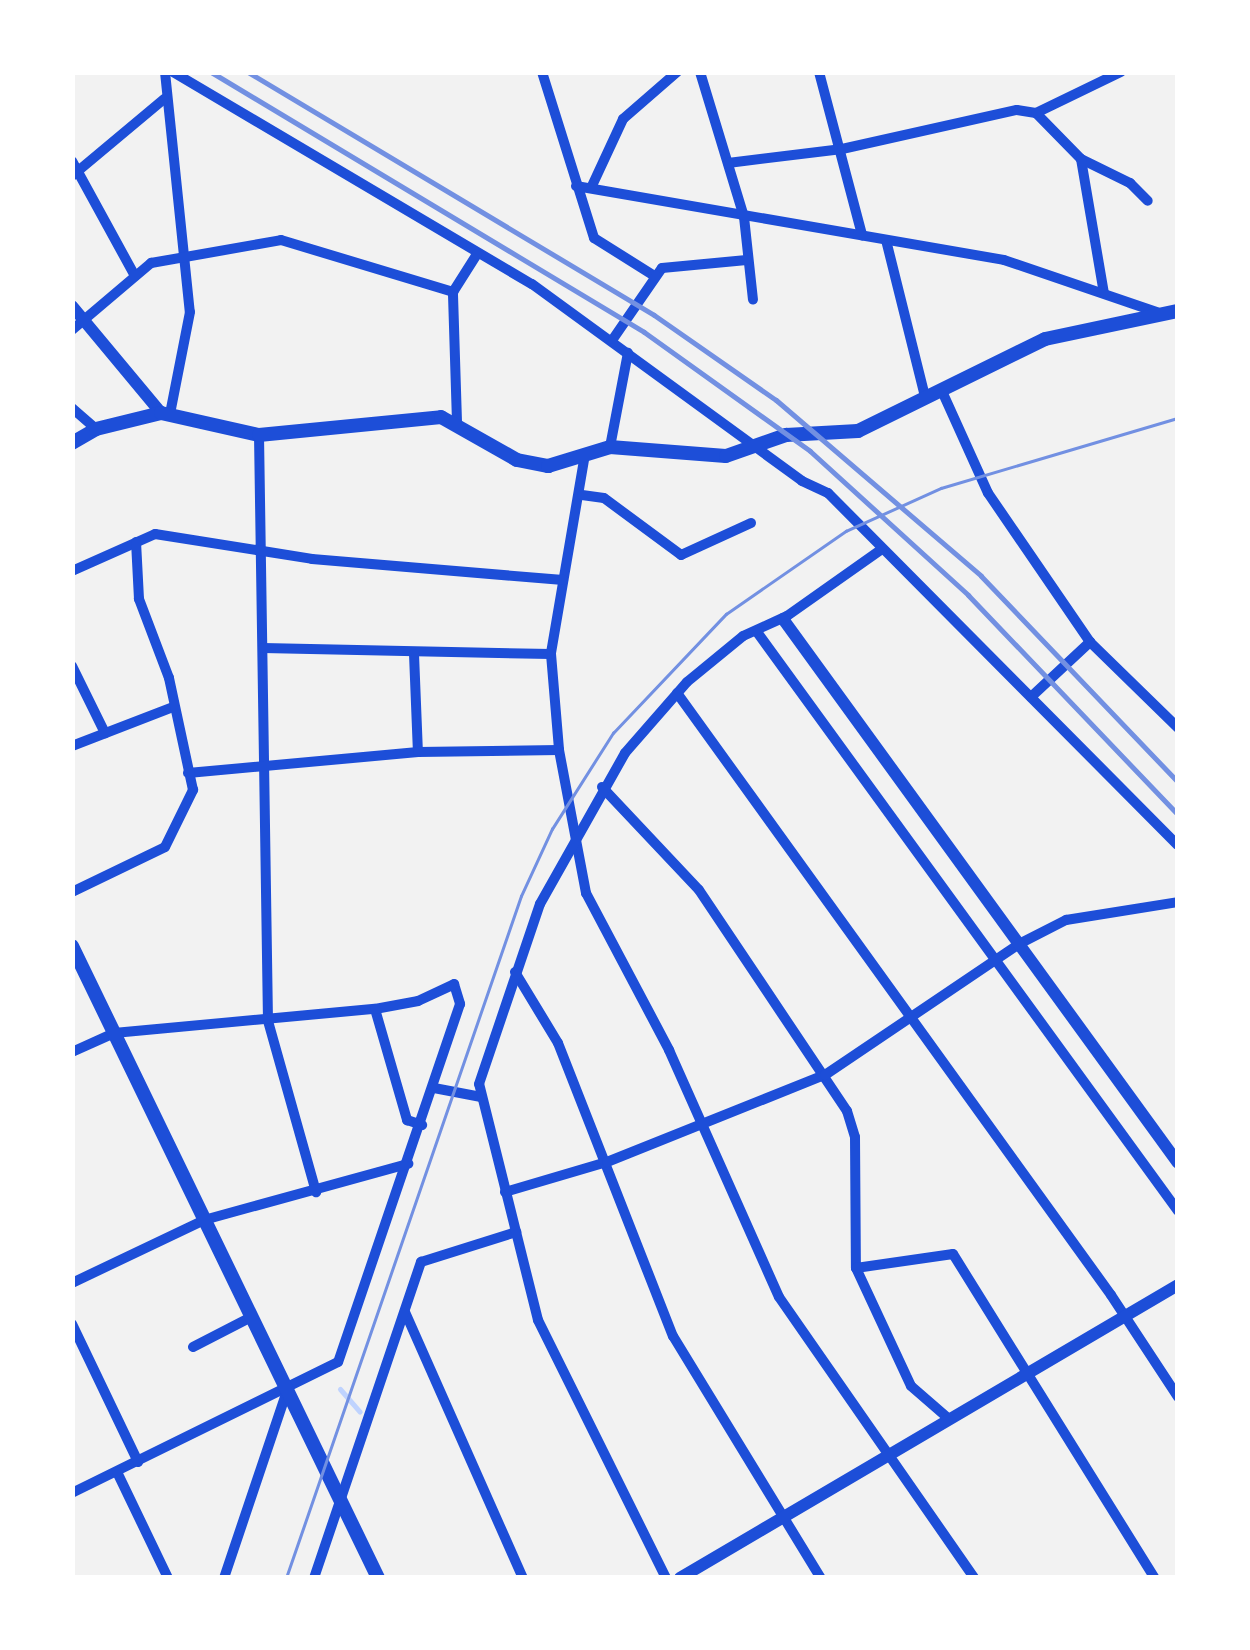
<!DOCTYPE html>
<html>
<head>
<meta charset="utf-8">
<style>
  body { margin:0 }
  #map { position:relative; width:1250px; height:1650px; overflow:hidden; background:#f2f2f2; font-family:"Varela Round",sans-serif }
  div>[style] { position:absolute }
  .stream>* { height:5px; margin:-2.5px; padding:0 2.5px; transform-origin:2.5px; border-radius:2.5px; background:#bfd3fe }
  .minor>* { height:10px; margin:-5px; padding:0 5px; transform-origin:5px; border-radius:5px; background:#1d4ed8 }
  .tertiary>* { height:12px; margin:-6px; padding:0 6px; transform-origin:6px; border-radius:6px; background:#1d4ed8 }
  .secondary>* { height:14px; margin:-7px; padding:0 7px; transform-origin:7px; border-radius:7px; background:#1d4ed8 }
  .tram>* { height:2.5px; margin:-1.25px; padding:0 1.25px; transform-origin:1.25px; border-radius:1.25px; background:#7290e2 }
  .rail>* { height:5px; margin:-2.5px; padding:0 2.5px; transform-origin:2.5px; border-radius:2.5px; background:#7290e2 }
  span { translate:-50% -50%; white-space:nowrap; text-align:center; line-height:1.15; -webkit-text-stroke:8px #fff; paint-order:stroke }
  .frame { position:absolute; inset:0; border:75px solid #fff; pointer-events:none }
</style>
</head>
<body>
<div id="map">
  <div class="stream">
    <i style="left:340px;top:1389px;width:30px;rotate:49deg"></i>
  </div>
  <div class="minor">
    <i style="left:165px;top:72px;width:241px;rotate:84.1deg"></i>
    <i style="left:190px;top:312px;width:104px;rotate:101.1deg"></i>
    <i style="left:173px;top:72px;width:417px;rotate:30.6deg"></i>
    <i style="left:532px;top:284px;width:334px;rotate:36.1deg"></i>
    <i style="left:802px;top:481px;width:29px;rotate:25deg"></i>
    <i style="left:828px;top:493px;width:496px;rotate:45.2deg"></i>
    <i style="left:542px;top:72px;width:174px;rotate:72.6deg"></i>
    <i style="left:594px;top:238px;width:70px;rotate:32.1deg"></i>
    <i style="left:700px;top:72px;width:152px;rotate:73.1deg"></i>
    <i style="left:744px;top:217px;width:83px;rotate:83.8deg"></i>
    <i style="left:819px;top:72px;width:169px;rotate:75.2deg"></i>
    <i style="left:1036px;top:113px;width:64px;rotate:45.6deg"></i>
    <i style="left:1081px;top:159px;width:55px;rotate:26.1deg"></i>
    <i style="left:1130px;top:183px;width:25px;rotate:45deg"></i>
    <i style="left:1081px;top:159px;width:136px;rotate:80.3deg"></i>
    <i style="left:72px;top:161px;width:131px;rotate:61.3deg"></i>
    <i style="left:728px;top:163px;width:115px;rotate:-7deg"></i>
    <i style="left:842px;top:149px;width:179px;rotate:-12.6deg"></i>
    <i style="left:1017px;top:110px;width:19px;rotate:9deg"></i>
    <i style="left:1036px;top:113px;width:94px;rotate:-25.8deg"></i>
    <i style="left:72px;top:176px;width:120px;rotate:-39.9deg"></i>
    <i style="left:576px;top:186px;width:434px;rotate:9.8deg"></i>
    <i style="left:1004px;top:260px;width:162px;rotate:18.8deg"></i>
    <i style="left:591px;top:188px;width:76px;rotate:-65.1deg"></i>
    <i style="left:623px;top:119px;width:72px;rotate:-41deg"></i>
    <i style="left:886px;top:240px;width:162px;rotate:76deg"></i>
    <i style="left:72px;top:330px;width:104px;rotate:-40.3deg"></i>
    <i style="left:151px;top:263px;width:132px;rotate:-10deg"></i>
    <i style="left:281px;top:240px;width:180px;rotate:16.8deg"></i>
    <i style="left:613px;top:339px;width:86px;rotate:-55.4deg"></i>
    <i style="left:662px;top:268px;width:85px;rotate:-5.4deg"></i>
    <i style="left:941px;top:389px;width:114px;rotate:65.7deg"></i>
    <i style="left:988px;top:493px;width:181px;rotate:55.6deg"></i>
    <i style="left:1090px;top:642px;width:123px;rotate:44.3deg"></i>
    <i style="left:72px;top:408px;width:32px;rotate:41deg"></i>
    <i style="left:457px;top:422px;width:130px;rotate:-91.8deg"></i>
    <i style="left:453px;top:292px;width:45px;rotate:-57.7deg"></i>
    <i style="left:259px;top:435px;width:586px;rotate:89.12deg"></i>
    <i style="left:268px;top:1021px;width:178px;rotate:74.3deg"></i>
    <i style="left:610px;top:447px;width:96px;rotate:-79.2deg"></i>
    <i style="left:584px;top:460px;width:197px;rotate:99.7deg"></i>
    <i style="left:551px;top:654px;width:96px;rotate:85.2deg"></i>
    <i style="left:559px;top:750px;width:146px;rotate:79.3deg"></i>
    <i style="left:586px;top:893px;width:178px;rotate:62.1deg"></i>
    <i style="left:669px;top:1050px;width:270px;rotate:66deg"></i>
    <i style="left:779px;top:1297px;width:342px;rotate:55.2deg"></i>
    <i style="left:582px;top:495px;width:22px;rotate:8deg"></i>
    <i style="left:604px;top:498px;width:96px;rotate:36.5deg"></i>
    <i style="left:681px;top:555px;width:77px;rotate:-24.6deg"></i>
    <i style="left:72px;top:571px;width:91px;rotate:-24deg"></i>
    <i style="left:155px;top:534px;width:159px;rotate:9deg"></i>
    <i style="left:312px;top:559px;width:252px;rotate:4.8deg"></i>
    <i style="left:757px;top:632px;width:716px;rotate:53.98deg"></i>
    <i style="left:263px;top:648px;width:288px;rotate:1.2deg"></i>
    <i style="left:414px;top:654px;width:98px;rotate:87.7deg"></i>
    <i style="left:72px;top:666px;width:75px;rotate:63.8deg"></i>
    <i style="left:677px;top:693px;width:742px;rotate:54.21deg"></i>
    <i style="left:1111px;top:1295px;width:122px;rotate:56.7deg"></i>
    <i style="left:1031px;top:697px;width:81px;rotate:-43deg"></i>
    <i style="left:72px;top:746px;width:108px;rotate:-21.1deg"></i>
    <i style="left:188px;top:773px;width:231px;rotate:-5.2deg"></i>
    <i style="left:418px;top:752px;width:141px;rotate:-0.8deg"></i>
    <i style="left:602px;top:787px;width:141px;rotate:46.7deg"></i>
    <i style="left:699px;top:890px;width:266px;rotate:56.2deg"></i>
    <i style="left:847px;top:1111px;width:27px;rotate:73deg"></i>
    <i style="left:855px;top:1137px;width:131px;rotate:89.6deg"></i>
    <i style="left:856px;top:1268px;width:130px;rotate:65deg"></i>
    <i style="left:911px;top:1386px;width:50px;rotate:41deg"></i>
    <i style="left:72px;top:892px;width:103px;rotate:-25.8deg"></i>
    <i style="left:165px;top:847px;width:64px;rotate:-63.8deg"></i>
    <i style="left:193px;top:790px;width:115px;rotate:-102.1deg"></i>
    <i style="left:169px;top:678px;width:85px;rotate:-110.8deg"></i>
    <i style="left:139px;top:599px;width:57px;rotate:-93deg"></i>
    <i style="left:515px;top:972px;width:83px;rotate:58.8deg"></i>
    <i style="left:558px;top:1043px;width:315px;rotate:68.6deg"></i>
    <i style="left:673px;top:1336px;width:284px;rotate:58.6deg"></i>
    <i style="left:375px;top:1009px;width:116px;rotate:73.9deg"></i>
    <i style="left:407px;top:1120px;width:16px;rotate:18deg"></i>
    <i style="left:72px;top:1052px;width:46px;rotate:-24.3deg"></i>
    <i style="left:114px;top:1033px;width:262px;rotate:-5.3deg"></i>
    <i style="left:375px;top:1009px;width:44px;rotate:-10.5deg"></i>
    <i style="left:418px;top:1001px;width:40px;rotate:-25deg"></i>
    <i style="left:454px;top:984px;width:21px;rotate:73deg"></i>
    <i style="left:460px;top:1004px;width:378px;rotate:108.8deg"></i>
    <i style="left:338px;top:1362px;width:297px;rotate:153.8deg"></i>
    <i style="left:434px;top:1088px;width:48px;rotate:10.8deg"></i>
    <i style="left:505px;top:1192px;width:106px;rotate:-16.4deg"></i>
    <i style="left:607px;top:1162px;width:235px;rotate:-21.8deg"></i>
    <i style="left:825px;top:1075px;width:234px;rotate:-34deg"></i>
    <i style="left:1019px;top:944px;width:53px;rotate:-27.1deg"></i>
    <i style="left:1066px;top:920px;width:113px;rotate:-9.1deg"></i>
    <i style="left:856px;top:1268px;width:98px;rotate:-8.2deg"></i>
    <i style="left:953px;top:1254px;width:382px;rotate:58.1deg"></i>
    <i style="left:72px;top:1283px;width:146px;rotate:-25.5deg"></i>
    <i style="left:204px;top:1220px;width:212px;rotate:-15.4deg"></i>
    <i style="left:405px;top:1312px;width:291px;rotate:66.1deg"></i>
    <i style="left:72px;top:1324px;width:153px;rotate:64.4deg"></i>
    <i style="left:193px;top:1347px;width:65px;rotate:-27.3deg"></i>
    <i style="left:117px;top:1472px;width:118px;rotate:64.3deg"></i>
    <i style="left:224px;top:1578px;width:197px;rotate:-71.4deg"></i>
    <i style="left:314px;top:1578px;width:334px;rotate:-71.3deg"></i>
    <i style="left:421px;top:1262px;width:100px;rotate:-17.5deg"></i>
    <i style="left:666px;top:1578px;width:288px;rotate:-116.4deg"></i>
    <i style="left:538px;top:1320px;width:243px;rotate:-104deg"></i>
    <i style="left:479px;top:1084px;width:190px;rotate:-71.3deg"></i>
    <i style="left:540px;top:904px;width:173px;rotate:-60.6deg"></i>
    <i style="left:625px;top:753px;width:94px;rotate:-48.9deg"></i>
    <i style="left:687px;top:682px;width:72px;rotate:-39.4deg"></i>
    <i style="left:743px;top:636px;width:48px;rotate:-24.4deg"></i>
    <i style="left:787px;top:616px;width:116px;rotate:-35.2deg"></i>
  </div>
  <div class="tertiary">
    <i style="left:72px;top:306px;width:139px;rotate:50.2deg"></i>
    <i style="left:783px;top:619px;width:672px;rotate:54.02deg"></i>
    <i style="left:680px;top:1578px;width:578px;rotate:-30.47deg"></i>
  </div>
  <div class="secondary">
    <i style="left:72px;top:443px;width:28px;rotate:-30deg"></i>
    <i style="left:96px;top:429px;width:67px;rotate:-13.8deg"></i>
    <i style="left:161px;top:413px;width:100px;rotate:12.7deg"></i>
    <i style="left:259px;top:435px;width:183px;rotate:-5.6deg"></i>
    <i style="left:441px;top:417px;width:87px;rotate:29.5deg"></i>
    <i style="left:517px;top:460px;width:32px;rotate:11deg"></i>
    <i style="left:548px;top:466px;width:65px;rotate:-17deg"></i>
    <i style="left:610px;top:447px;width:116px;rotate:4.4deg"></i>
    <i style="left:726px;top:456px;width:64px;rotate:-19.3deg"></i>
    <i style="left:786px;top:435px;width:72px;rotate:-3.2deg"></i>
    <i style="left:858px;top:431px;width:208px;rotate:-26.2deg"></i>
    <i style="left:1045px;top:339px;width:136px;rotate:-11.9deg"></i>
    <i style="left:72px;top:946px;width:702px;rotate:64.16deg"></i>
  </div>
  <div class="tram">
    <i style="left:286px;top:1578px;width:721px;rotate:-70.99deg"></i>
    <i style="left:521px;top:896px;width:74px;rotate:-65.2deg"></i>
    <i style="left:552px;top:829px;width:114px;rotate:-57.6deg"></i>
    <i style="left:613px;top:733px;width:164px;rotate:-46.5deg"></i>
    <i style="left:726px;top:614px;width:146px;rotate:-34.7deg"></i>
    <i style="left:846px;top:531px;width:104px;rotate:-24.4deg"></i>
    <i style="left:941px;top:488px;width:247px;rotate:-16.5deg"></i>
  </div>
  <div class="rail">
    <i style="left:211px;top:72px;width:505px;rotate:30.98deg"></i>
    <i style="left:644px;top:332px;width:204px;rotate:35.6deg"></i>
    <i style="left:810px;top:451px;width:214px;rotate:42.3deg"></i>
    <i style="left:968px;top:595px;width:304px;rotate:46.3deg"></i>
    <i style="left:248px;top:72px;width:473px;rotate:30.9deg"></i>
    <i style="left:654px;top:315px;width:149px;rotate:34.9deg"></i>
    <i style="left:776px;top:400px;width:270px;rotate:40.6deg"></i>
    <i style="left:981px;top:576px;width:285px;rotate:46.3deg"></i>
  </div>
  <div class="frame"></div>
</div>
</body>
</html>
